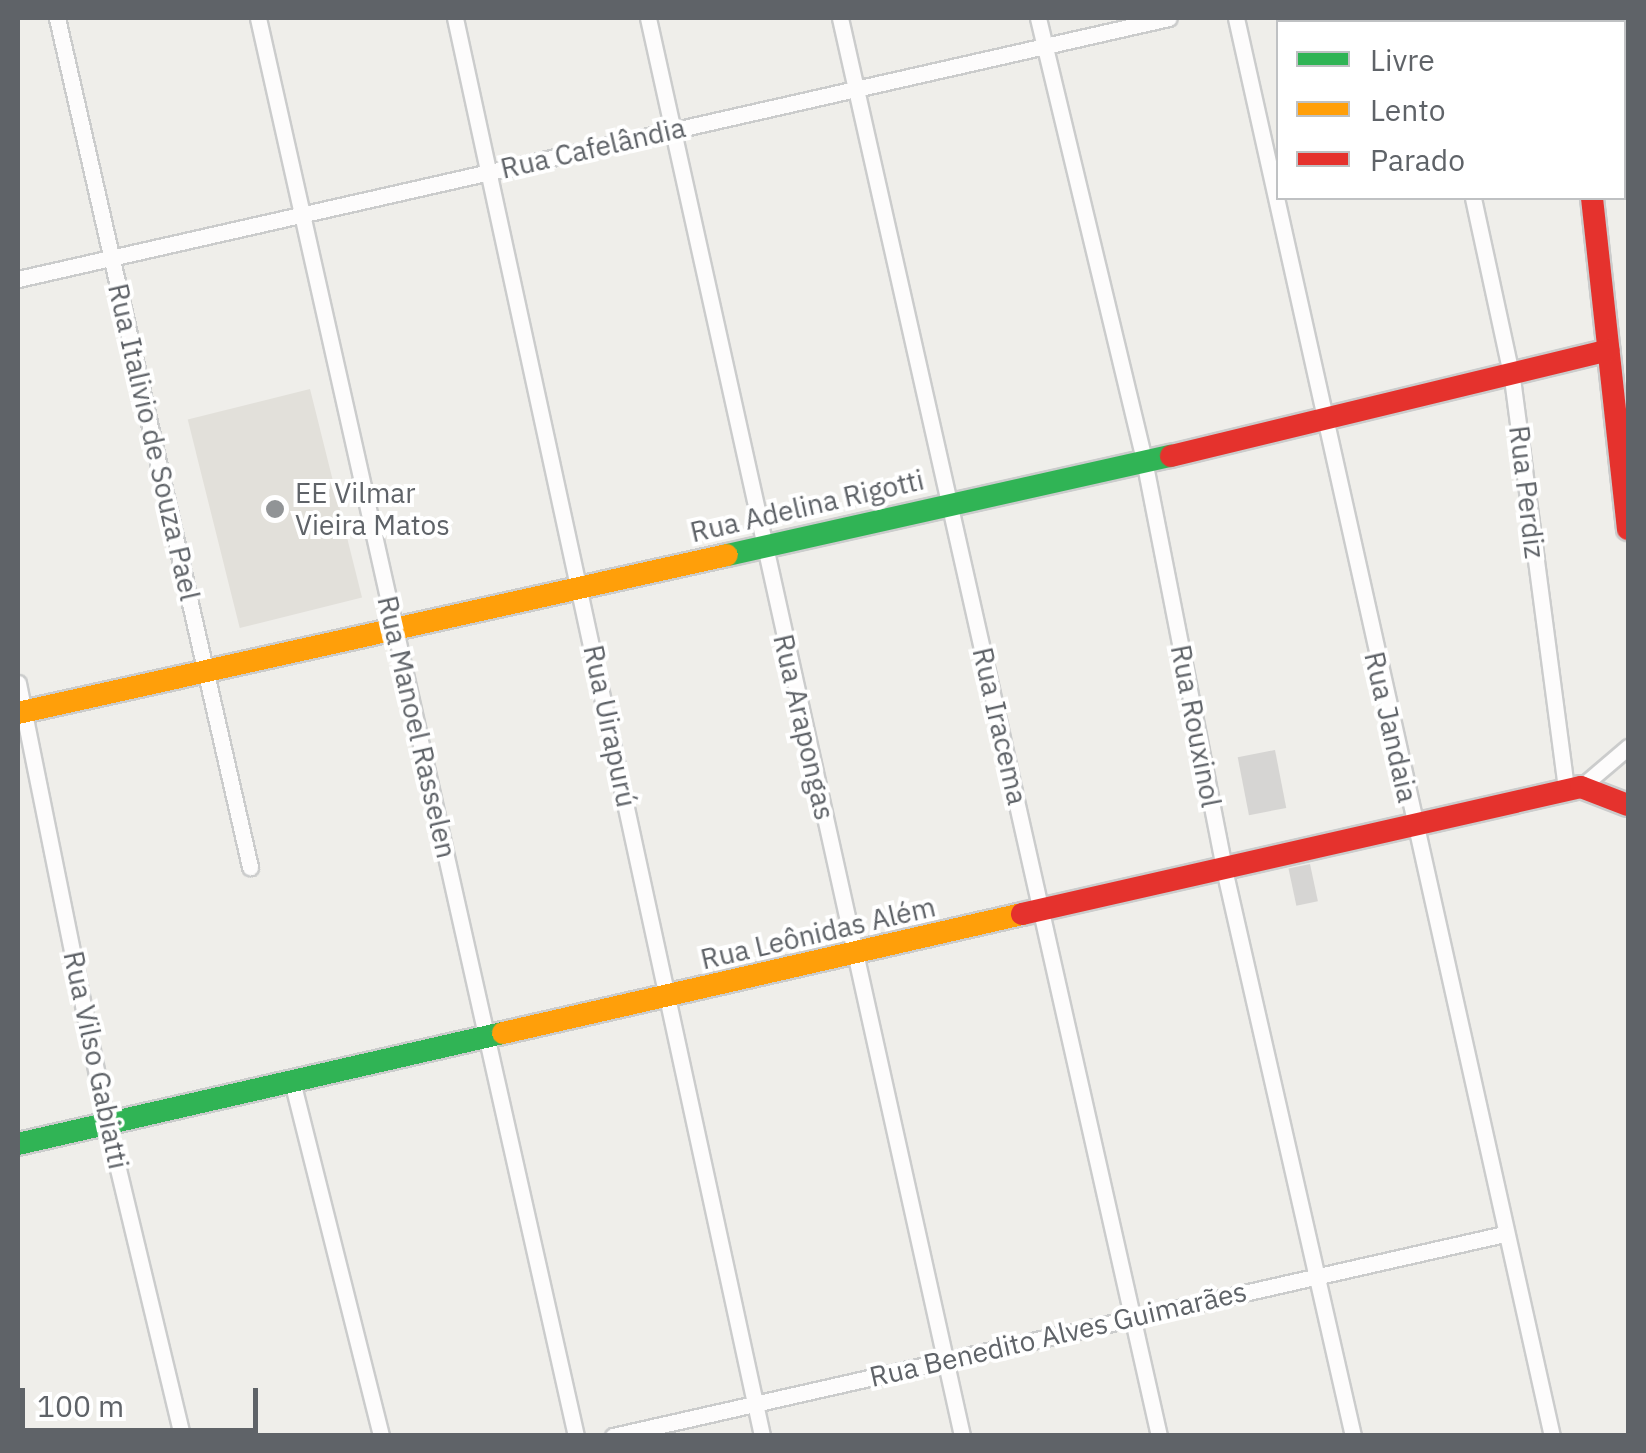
<!DOCTYPE html>
<html>
<head>
<meta charset="utf-8">
<style>
  body { margin:0 }
  #map { position:relative; width:1646px; height:1453px; overflow:hidden; background:#efeeea; font-family:"IBM Plex Sans",sans-serif }
  div>[style] { position:absolute }
  .education>* { inset:0; background:#e2e0da; transform-origin:0 0 }
  .building>* { inset:0; background:#d6d5d3; transform-origin:0 0 }
  .roads { filter:drop-shadow(2px 0 #cbcccc) drop-shadow(-2px 0 #cbcccc) drop-shadow(0 2px #cbcccc) drop-shadow(0 -2px #cbcccc) }
  .street>* { height:15px; margin:-7.5px; padding:0 7.5px; transform-origin:7.5px; border-radius:7.5px; background:#fdfcfc }
  .fast>* { height:22px; margin:-11px; padding:0 11px; transform-origin:11px; border-radius:11px; background:#30b455 }
  .slow>* { height:22px; margin:-11px; padding:0 11px; transform-origin:11px; border-radius:11px; background:#ff9f0a }
  .jam>* { height:22px; margin:-11px; padding:0 11px; transform-origin:11px; border-radius:11px; background:#e5322d }
  .dots>* { width:28px; height:28px; translate:-50% -50%; box-sizing:border-box; border:5px solid #fff; border-radius:50% }
  span { translate:-50% -50%; white-space:nowrap; text-align:center; line-height:1.15; -webkit-text-stroke:8px #fff; paint-order:stroke }
  .street-label { font-size:28px; color:#5f6368 }
  .poi-label { font-size:28px; color:#5f6368 }
  .left { translate:0 -50%; text-align:left }
  .frame { position:absolute; inset:0; border:20px solid #5f6368; pointer-events:none }
  .legend { position:absolute; left:1276px; top:20px; width:350px; height:180px; box-sizing:border-box; background:#fff; border:2px solid #bfc1c3; margin:0; padding:12px 18px; list-style:none; font-size:30px; color:#5f6368 }
  .legend li { display:flex; align-items:center; gap:20px; height:50px }
  .legend b { width:50px; border:2px solid #bfc1c3 }
  .scale { position:absolute; left:20px; top:1388px; width:238px; height:45px; box-sizing:border-box; border:5px solid #5f6368; border-top:0; padding-left:12px; font-size:30px; line-height:35px; white-space:nowrap; color:#5f6368; -webkit-text-stroke:8px #fff; paint-order:stroke }
</style>
</head>
<body>
<div id="map">
  <div class="education">
    <i style="left:310px;top:389px;width:215px;height:126px;rotate:76deg"></i>
  </div>
  <div class="building">
    <i style="left:1275px;top:750px;width:59px;height:38px;rotate:79deg"></i>
    <i style="left:1310px;top:864px;width:38px;height:22px;rotate:78deg"></i>
  </div>
  <div class="roads">
    <div class="street">
      <i style="left:57px;top:18px;width:871px;rotate:77.19deg"></i>
      <i style="left:258px;top:18px;width:1453px;rotate:77.36deg"></i>
      <i style="left:455px;top:18px;width:1451px;rotate:77.78deg"></i>
      <i style="left:648px;top:18px;width:1452px;rotate:77.51deg"></i>
      <i style="left:840px;top:18px;width:1453px;rotate:77.32deg"></i>
      <i style="left:1038px;top:18px;width:455px;rotate:76.5deg"></i>
      <i style="left:1144px;top:460px;width:417px;rotate:78.9deg"></i>
      <i style="left:1224px;top:869px;width:581px;rotate:77.18deg"></i>
      <i style="left:1236px;top:18px;width:1453px;rotate:77.44deg"></i>
      <i style="left:1434px;top:18px;width:4px;rotate:63deg"></i>
      <i style="left:1473px;top:198px;width:184px;rotate:77.8deg"></i>
      <i style="left:1512px;top:378px;width:416px;rotate:82.5deg"></i>
      <i style="left:18px;top:279px;width:1180px;rotate:-12.78deg"></i>
      <i style="left:18px;top:683px;width:449px;rotate:78.6deg"></i>
      <i style="left:107px;top:1123px;width:322px;rotate:76.5deg"></i>
      <i style="left:1581px;top:787px;width:62px;rotate:-40.4deg"></i>
      <i style="left:292px;top:1081px;width:366px;rotate:75.9deg"></i>
      <i style="left:613px;top:1436px;width:914px;rotate:-12.77deg"></i>
    </div>
    <div class="fast">
      <i style="left:727px;top:555px;width:455px;rotate:-12.6deg"></i>
      <i style="left:18px;top:1144px;width:498px;rotate:-12.9deg"></i>
    </div>
    <div class="slow">
      <i style="left:18px;top:713px;width:726px;rotate:-12.56deg"></i>
      <i style="left:503px;top:1033px;width:532px;rotate:-12.91deg"></i>
    </div>
    <div class="jam">
      <i style="left:1573px;top:18px;width:4px;rotate:76deg"></i>
      <i style="left:1592px;top:198px;width:333px;rotate:83.8deg"></i>
      <i style="left:1171px;top:456px;width:450px;rotate:-13.6deg"></i>
      <i style="left:1022px;top:914px;width:573px;rotate:-12.8deg"></i>
      <i style="left:1581px;top:787px;width:50px;rotate:21deg"></i>
    </div>
  </div>
  <div class="dots">
    <i style="left:275px;top:509px;background:#919496"></i>
  </div>
  <div class="street-label">
    <span style="left:593px;top:148px;rotate:-13deg">Rua Cafelândia</span>
    <span style="left:154px;top:442px;rotate:77deg">Rua Italivio de Souza Pael</span>
    <span style="left:1527px;top:492px;rotate:83deg">Rua Perdiz</span>
    <span style="left:807px;top:506px;rotate:-13deg">Rua Adelina Rigotti</span>
    <span style="left:610px;top:726px;rotate:78deg">Rua Uirapurú</span>
    <span style="left:1000px;top:726px;rotate:77deg">Rua Iracema</span>
    <span style="left:1196px;top:726px;rotate:79deg">Rua Rouxinol</span>
    <span style="left:417px;top:727px;rotate:77deg">Rua Manoel Rasselen</span>
    <span style="left:804px;top:727px;rotate:77deg">Rua Arapongas</span>
    <span style="left:1391px;top:727px;rotate:77deg">Rua Jandaia</span>
    <span style="left:818px;top:933px;rotate:-13deg">Rua Leônidas Além</span>
    <span style="left:96px;top:1060px;rotate:78deg">Rua Vilso Gabiatti</span>
    <span style="left:1058px;top:1334px;rotate:-13deg">Rua Benedito Alves Guimarães</span>
  </div>
  <div class="poi-label">
    <span class="left" style="left:295px;top:509px">EE Vilmar<br>Vieira Matos</span>
  </div>
  <div class="frame"></div>
  <ul class="legend">
  <li><b style="height:12px;background:#30b455"></b>Livre</li>
  <li><b style="height:12px;background:#ff9f0a"></b>Lento</li>
  <li><b style="height:12px;background:#e5322d"></b>Parado</li>
  </ul>
  <div class="scale">100 m</div>
</div>
</body>
</html>
